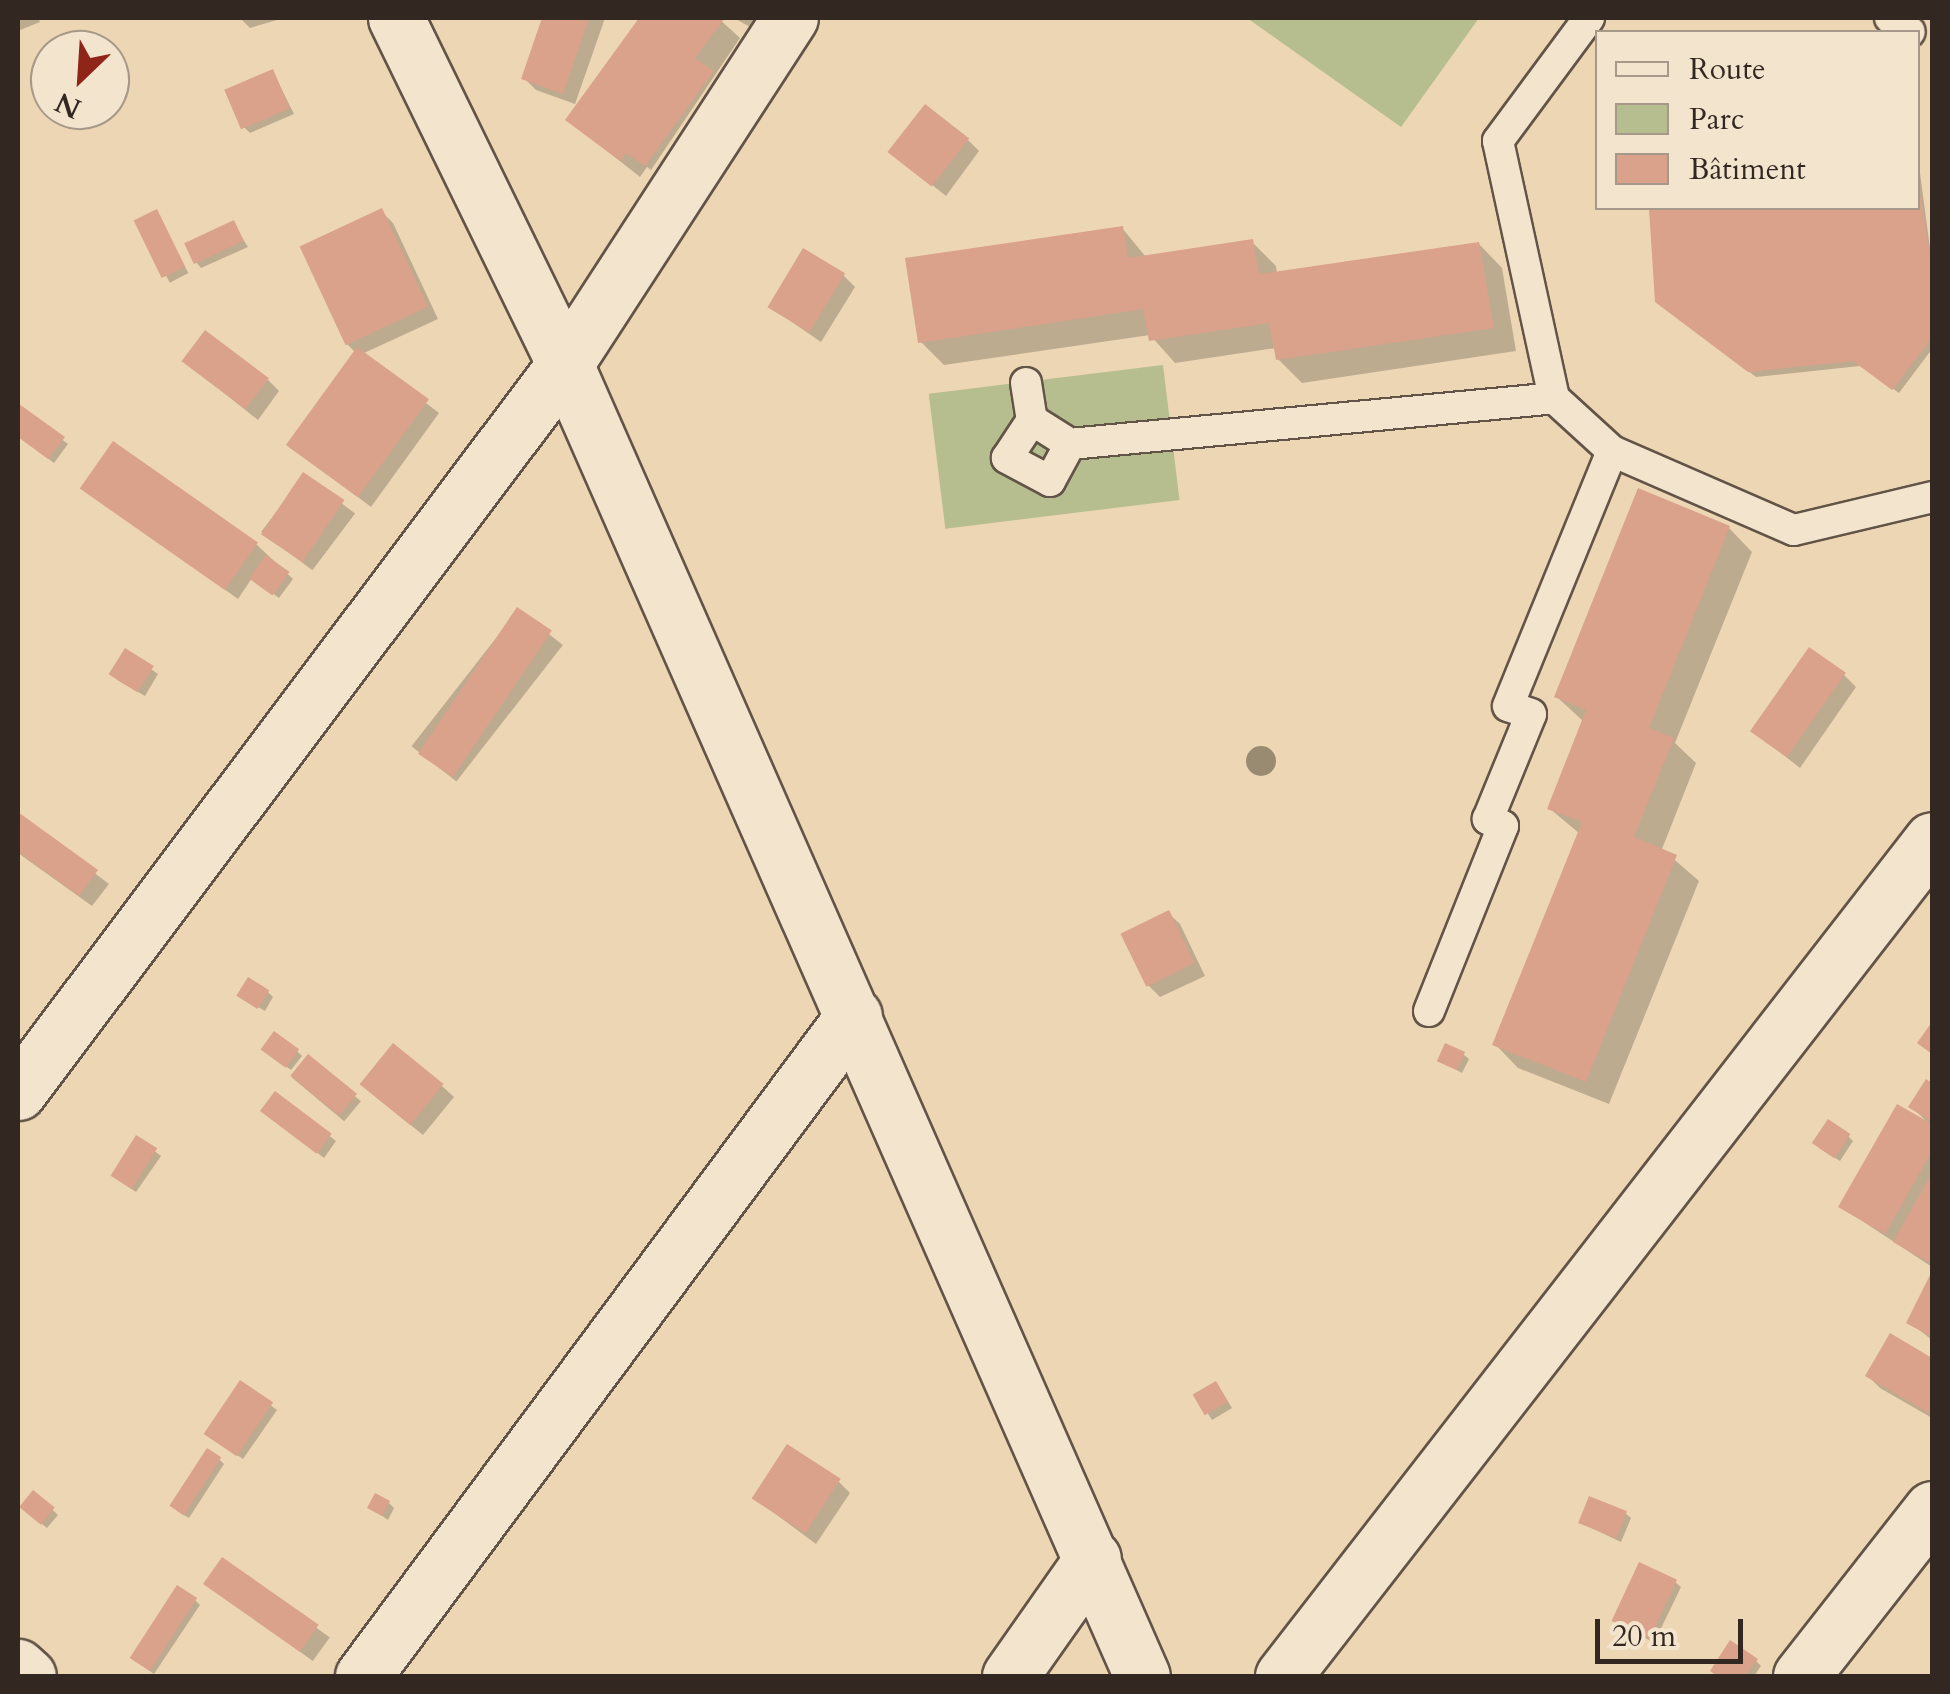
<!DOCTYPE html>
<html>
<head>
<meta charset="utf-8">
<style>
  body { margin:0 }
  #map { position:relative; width:1950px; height:1694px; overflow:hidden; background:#edd6b4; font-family:Cardo,serif }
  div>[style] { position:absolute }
  .green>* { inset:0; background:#b6be8f; transform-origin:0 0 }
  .shadow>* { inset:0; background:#0003; transform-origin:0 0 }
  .building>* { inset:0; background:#daa18b; transform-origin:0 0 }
  .roads { filter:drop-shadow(2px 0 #625446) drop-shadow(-2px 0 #625446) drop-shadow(0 2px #625446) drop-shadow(0 -2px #625446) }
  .service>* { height:30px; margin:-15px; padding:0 15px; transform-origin:15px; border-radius:15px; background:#f3e4ce }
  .minor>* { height:55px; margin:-27.5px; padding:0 27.5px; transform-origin:27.5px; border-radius:27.5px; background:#f3e4ce }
  .tertiary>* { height:55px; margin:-27.5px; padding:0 27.5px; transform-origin:27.5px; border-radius:27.5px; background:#f3e4ce }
  .trees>* { width:30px; height:30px; margin:-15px; border-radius:50%; background:#998b72 }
  span { translate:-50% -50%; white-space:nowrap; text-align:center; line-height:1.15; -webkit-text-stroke:8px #f3e4ce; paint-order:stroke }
  .frame { position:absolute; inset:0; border:20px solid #332821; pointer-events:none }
  .legend { position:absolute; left:1595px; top:30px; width:325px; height:180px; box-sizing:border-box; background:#f3e4ce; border:2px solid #a69989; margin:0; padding:12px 18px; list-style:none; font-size:30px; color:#332821 }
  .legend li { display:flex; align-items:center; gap:20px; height:50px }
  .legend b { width:50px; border:2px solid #a69989 }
  .north { position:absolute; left:30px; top:30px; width:100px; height:100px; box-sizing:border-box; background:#f3e4ce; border:2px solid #a69989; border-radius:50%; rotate:205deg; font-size:28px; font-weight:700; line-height:40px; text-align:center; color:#332821 }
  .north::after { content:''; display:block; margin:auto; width:35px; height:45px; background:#8f2418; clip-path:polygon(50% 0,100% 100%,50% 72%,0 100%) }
  .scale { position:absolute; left:1595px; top:1619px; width:148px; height:45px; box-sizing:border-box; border:5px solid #332821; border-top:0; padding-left:12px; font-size:30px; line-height:35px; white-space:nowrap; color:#332821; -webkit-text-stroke:8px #f3e4ce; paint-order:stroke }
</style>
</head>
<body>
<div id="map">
  <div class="green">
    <i style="clip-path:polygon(1247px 18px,1479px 18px,1401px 127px)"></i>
    <i style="left:1163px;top:365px;width:136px;height:236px;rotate:83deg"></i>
  </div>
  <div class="shadow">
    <i style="clip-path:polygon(18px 18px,38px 18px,40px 22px,18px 31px)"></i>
    <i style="clip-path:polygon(240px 18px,284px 18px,250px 28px)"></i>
    <i style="clip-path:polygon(545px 18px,605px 18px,575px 104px,536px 90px,524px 78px)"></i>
    <i style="clip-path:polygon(642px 18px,718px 18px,740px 38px,651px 170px,647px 167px,640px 177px,568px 120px)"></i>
    <i style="clip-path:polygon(734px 18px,755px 18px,750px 27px)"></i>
    <i style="clip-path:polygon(273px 72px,294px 114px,250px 133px,244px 127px)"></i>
    <i style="clip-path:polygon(967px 139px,979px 151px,946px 196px,892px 153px)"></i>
    <i style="clip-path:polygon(1918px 158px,1932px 263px,1932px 349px,1899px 393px,1860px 366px,1756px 377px,1664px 307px,1650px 208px,1918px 208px)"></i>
    <i style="clip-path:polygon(381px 211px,393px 223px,438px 319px,362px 354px,439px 413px,371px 507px,289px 445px,356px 353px,347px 344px)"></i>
    <i style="left:156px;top:212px;width:69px;height:21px;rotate:62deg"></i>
    <i style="clip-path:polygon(233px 223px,248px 247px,201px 268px,196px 262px)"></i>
    <i style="clip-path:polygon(1122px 228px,1146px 257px,1252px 242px,1276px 266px,1277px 274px,1479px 244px,1502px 268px,1516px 351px,1302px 383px,1278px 359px,1276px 348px,1175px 363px,1150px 335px,944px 365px,920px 341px)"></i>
    <i style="clip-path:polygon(843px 275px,855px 287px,821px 342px,770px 307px)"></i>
    <i style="clip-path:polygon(184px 361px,268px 380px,279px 391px,258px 420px)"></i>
    <i style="clip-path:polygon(20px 408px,68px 444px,54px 463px,18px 436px)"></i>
    <i style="left:304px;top:475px;width:64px;height:71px;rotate:37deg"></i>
    <i style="clip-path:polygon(83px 488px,256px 544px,293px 579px,279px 598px,252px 578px,238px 599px)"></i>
    <i style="clip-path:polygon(1729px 528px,1752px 552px,1675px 743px,1696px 763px,1662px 849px,1699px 881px,1609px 1104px,1518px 1068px,1495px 1044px,1580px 834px,1549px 808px,1584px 722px,1557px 697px)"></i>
    <i style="left:518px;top:610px;width:57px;height:173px;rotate:38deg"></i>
    <i style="clip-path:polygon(126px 652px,158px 674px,145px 696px,117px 680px)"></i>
    <i style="clip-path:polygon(1844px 675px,1856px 687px,1800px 768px,1753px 731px)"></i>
    <i style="clip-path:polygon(18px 815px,109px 884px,92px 906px,18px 853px)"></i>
    <i style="clip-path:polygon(1168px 913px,1180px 924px,1205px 976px,1160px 997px,1148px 985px)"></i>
    <i style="clip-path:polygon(268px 992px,273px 997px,265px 1011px,246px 1000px)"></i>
    <i style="clip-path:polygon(297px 1051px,302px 1056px,291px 1070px,269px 1055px)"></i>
    <i style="clip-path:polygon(1463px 1054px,1469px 1059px,1462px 1073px,1439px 1060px)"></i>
    <i style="left:308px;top:1057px;width:69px;height:26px;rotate:40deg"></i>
    <i style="clip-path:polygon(1927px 1082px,1932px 1086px,1932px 1267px,1841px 1207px,1926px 1121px,1912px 1107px)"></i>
    <i style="clip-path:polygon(442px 1086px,454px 1097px,423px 1135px,375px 1096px)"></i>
    <i style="clip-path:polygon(275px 1094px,336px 1141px,324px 1158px,268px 1116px)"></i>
    <i style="clip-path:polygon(1848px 1136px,1853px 1141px,1840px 1161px,1819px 1148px)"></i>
    <i style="clip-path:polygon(137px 1138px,161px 1156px,136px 1192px,118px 1180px)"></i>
    <i style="clip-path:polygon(1932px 1277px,1932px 1340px,1909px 1322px)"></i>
    <i style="clip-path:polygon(1891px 1337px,1932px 1361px,1932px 1418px,1880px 1388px,1868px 1376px)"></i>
    <i style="clip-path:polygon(240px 1383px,277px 1410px,243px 1459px,211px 1438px)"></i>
    <i style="clip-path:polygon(1221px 1390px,1232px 1408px,1212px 1420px,1197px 1396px)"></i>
    <i style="clip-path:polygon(219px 1459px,224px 1464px,189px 1518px,177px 1511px)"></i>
    <i style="clip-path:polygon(838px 1481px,850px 1493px,816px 1544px,754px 1498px)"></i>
    <i style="clip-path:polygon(34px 1493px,58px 1515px,47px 1528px,27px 1512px)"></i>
    <i style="clip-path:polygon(389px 1503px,394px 1508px,388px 1520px,371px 1508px)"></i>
    <i style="clip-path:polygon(1625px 1513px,1631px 1518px,1621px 1542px,1581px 1523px)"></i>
    <i style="left:223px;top:1560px;width:132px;height:29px;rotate:36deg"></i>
    <i style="clip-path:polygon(1675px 1582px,1681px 1587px,1654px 1643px,1614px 1620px)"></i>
    <i style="clip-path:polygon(195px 1600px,200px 1605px,154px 1674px,137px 1662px)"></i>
    <i style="clip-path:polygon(1756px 1661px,1761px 1666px,1754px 1676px,1718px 1676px,1713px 1671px)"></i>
  </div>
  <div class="building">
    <i style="clip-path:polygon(542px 18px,589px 18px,563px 94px,521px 79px)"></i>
    <i style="clip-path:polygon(639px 18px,725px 18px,695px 58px,714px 71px,645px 166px,626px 153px,620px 161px,565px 120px)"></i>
    <i style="left:273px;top:69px;width:43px;height:53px;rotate:67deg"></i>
    <i style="left:925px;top:104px;width:56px;height:61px;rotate:38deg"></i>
    <i style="clip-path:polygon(1918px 182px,1932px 268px,1932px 338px,1892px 390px,1853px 361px,1748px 372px,1655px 302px,1649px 208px,1918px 208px)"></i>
    <i style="left:382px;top:208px;width:109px;height:91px;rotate:65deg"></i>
    <i style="left:157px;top:209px;width:64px;height:26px;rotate:64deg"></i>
    <i style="left:234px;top:220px;width:23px;height:55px;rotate:65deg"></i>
    <i style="clip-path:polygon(1123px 226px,1128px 258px,1253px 239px,1259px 274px,1479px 242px,1494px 328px,1276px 360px,1269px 323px,1149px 341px,1143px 309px,918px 343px,905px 258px)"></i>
    <i style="left:803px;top:248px;width:49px;height:69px;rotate:31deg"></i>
    <i style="left:205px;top:330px;width:80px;height:39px;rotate:37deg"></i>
    <i style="left:357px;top:347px;width:89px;height:121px;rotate:36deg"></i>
    <i style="clip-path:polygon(19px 404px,65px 437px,48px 459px,18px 437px)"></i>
    <i style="left:113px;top:441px;width:177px;height:58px;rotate:35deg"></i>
    <i style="left:303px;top:472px;width:50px;height:75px;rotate:34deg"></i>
    <i style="clip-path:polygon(1638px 488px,1730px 526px,1649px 728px,1674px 738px,1634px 837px,1677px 855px,1586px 1082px,1492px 1045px,1582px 822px,1547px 809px,1586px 710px,1554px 697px)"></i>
    <i style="left:266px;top:555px;width:29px;height:29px;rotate:36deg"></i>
    <i style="left:517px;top:607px;width:42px;height:177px;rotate:34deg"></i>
    <i style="left:1809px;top:647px;width:45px;height:103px;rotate:35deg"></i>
    <i style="left:125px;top:648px;width:34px;height:31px;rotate:32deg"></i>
    <i style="clip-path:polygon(18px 812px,98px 870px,79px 896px,18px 852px)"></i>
    <i style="left:1169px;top:910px;width:59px;height:54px;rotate:64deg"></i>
    <i style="left:248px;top:977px;width:25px;height:22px;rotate:32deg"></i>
    <i style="clip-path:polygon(1932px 1022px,1932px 1054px,1917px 1043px)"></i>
    <i style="left:274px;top:1031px;width:31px;height:23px;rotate:36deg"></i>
    <i style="left:393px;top:1043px;width:65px;height:53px;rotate:39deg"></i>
    <i style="left:1445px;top:1043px;width:22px;height:20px;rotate:24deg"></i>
    <i style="left:308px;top:1054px;width:63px;height:28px;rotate:39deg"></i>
    <i style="clip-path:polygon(1926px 1079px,1932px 1083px,1932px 1122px,1908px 1107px)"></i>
    <i style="left:275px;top:1091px;width:71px;height:25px;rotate:37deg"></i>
    <i style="clip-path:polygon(1897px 1104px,1932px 1124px,1932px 1151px,1885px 1234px,1838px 1207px)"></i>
    <i style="left:1828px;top:1119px;width:27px;height:29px;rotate:34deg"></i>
    <i style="left:136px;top:1135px;width:25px;height:48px;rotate:32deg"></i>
    <i style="clip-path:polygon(1932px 1173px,1932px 1264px,1893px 1242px)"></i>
    <i style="clip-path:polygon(1932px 1271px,1932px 1337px,1906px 1323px)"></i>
    <i style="clip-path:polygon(1890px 1333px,1932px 1358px,1932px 1415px,1865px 1376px)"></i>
    <i style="left:240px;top:1380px;width:40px;height:65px;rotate:34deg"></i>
    <i style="left:1216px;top:1381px;width:24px;height:27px;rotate:60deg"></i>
    <i style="left:787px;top:1444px;width:64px;height:65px;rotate:33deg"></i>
    <i style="left:207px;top:1448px;width:17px;height:69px;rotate:33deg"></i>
    <i style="left:33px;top:1490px;width:28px;height:22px;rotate:39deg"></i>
    <i style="left:375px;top:1493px;width:17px;height:17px;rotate:28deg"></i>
    <i style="left:1589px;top:1496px;width:41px;height:29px;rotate:22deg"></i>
    <i style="left:222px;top:1557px;width:118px;height:33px;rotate:35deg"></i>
    <i style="left:1639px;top:1562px;width:42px;height:65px;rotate:25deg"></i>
    <i style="left:177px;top:1585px;width:24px;height:87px;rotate:33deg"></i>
    <i style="clip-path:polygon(1730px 1640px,1758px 1659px,1745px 1676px,1717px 1676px,1710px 1671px)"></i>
  </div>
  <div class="roads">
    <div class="service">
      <i style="left:1589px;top:18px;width:153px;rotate:126.5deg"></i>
      <i style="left:1498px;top:141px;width:263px;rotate:77.7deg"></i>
      <i style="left:1554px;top:398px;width:79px;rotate:42.4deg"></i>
      <i style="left:1612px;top:451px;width:198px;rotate:23.5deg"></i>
      <i style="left:1794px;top:530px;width:142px;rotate:-13.4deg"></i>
      <i style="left:1890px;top:18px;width:24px;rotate:35deg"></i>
      <i style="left:1026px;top:383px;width:37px;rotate:81deg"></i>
      <i style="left:1032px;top:420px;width:45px;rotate:32.3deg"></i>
      <i style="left:1070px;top:444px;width:42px;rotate:118.4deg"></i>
      <i style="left:1050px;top:481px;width:49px;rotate:-151.9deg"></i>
      <i style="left:1007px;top:458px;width:45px;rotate:-56.7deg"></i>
      <i style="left:1070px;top:444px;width:486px;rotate:-5.4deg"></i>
      <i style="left:1429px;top:1011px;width:199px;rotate:-68.2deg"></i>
      <i style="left:1503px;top:826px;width:17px;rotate:-155deg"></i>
      <i style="left:1488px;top:819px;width:113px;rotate:-67.7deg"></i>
      <i style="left:1531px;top:714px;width:24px;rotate:-161deg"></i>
      <i style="left:1508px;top:706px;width:275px;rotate:-67.8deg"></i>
    </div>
    <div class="minor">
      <i style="left:18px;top:1092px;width:911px;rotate:-53.08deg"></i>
      <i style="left:565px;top:364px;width:413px;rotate:-57deg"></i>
      <i style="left:18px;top:1667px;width:13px;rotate:42deg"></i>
      <i style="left:363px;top:1676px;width:823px;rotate:-53.39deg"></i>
      <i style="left:1010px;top:1676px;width:144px;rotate:-54.9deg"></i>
      <i style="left:1283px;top:1676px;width:1058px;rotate:-52.18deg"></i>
      <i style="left:1801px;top:1676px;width:212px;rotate:-51.9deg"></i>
    </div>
    <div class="tertiary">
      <i style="left:396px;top:18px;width:385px;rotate:64deg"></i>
      <i style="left:565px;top:364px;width:1433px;rotate:66.26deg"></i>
    </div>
  </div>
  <div class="trees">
    <i style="left:1261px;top:761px"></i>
  </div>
  <div class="frame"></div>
  <ul class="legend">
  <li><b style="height:12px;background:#f3e4ce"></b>Route</li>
  <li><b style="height:28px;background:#b6be8f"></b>Parc</li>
  <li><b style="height:28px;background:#daa18b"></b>Bâtiment</li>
  </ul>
  <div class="north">N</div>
  <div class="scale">20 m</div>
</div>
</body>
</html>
